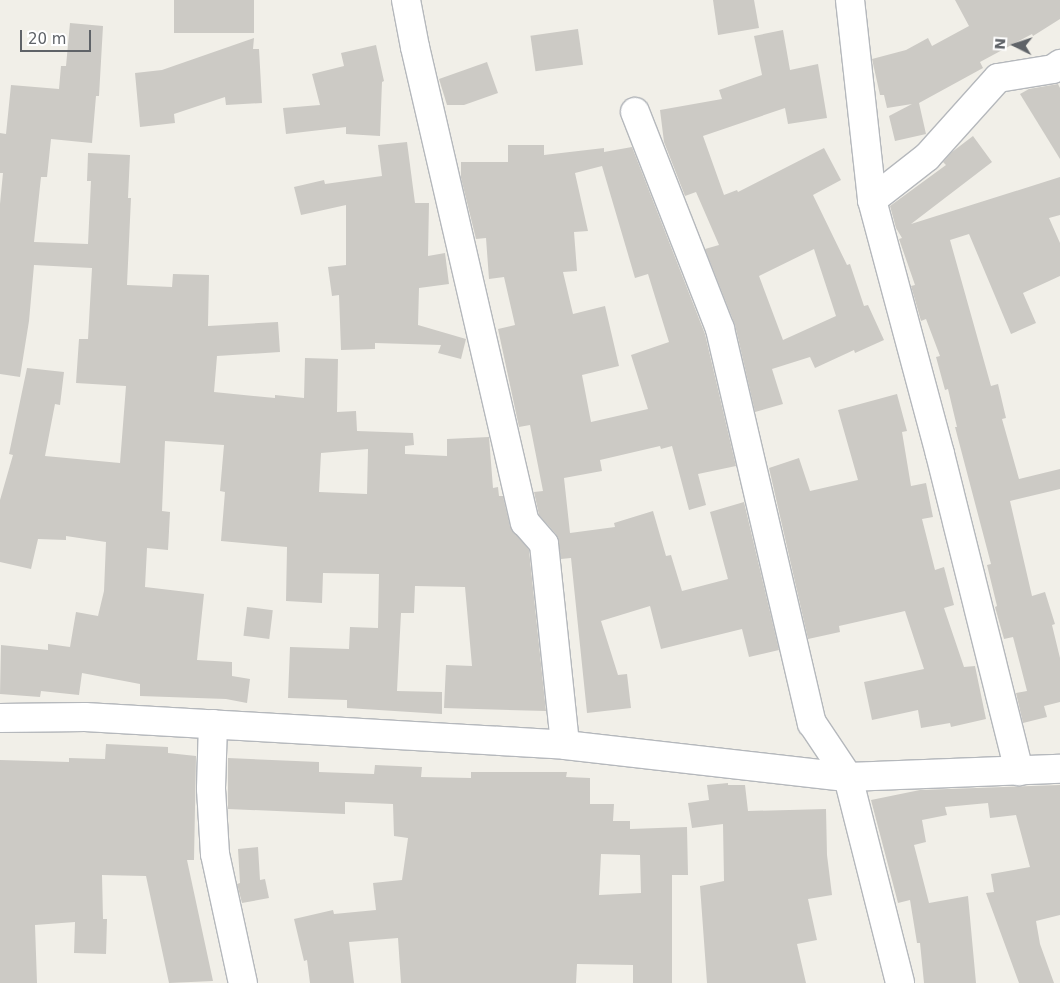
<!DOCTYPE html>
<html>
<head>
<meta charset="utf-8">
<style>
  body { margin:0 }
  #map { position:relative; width:1060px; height:983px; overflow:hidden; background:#f1efe8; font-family:"DejaVu Sans",sans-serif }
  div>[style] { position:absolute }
  .building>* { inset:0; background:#cccac5; transform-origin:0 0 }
  .roads { filter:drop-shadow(1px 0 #b5b8bc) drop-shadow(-1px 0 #b5b8bc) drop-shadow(0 1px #b5b8bc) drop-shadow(0 -1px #b5b8bc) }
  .minor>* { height:28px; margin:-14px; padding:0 14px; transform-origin:14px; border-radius:14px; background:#fff }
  span { translate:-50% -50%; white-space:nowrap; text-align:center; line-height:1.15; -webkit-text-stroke:4.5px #fff; paint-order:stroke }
  .north { position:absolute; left:990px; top:20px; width:50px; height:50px; -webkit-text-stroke:4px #fff; paint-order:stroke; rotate:274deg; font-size:14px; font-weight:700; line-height:20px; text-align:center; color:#5f6368 }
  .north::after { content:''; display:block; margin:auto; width:18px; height:22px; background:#5f6368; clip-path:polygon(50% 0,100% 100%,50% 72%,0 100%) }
  .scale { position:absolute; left:20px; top:30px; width:71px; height:22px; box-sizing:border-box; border:2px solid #5f6368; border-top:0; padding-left:6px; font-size:15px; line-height:18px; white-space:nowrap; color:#5f6368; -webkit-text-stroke:4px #fff; paint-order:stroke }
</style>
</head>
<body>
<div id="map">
  <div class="building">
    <i style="left:174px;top:0;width:80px;height:33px"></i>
    <i style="clip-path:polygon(713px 0,754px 0,759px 28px,718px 35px)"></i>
    <i style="clip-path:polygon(955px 0,1060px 0,1060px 19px,1033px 36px,1032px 34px,980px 62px,983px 68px,919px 103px,926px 134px,895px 141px,889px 116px,912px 104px,887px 108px,884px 95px,880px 95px,872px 59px,906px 50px,928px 38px,932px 46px,969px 26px)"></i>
    <i style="clip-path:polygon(evenodd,70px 23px,103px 26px,99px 96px,96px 96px,92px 143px,51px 139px,47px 177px,41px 177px,34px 242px,88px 244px,91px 181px,87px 181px,88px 153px,130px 155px,128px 198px,131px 198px,127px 285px,172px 287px,173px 274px,209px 275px,208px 326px,278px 322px,280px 352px,217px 356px,214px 392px,275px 398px,275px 395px,304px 398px,305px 358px,338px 359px,337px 412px,356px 411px,357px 431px,413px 433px,414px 445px,405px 446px,405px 454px,447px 456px,447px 439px,489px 437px,493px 488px,498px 487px,499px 496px,503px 496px,510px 526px,529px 550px,546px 711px,444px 708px,446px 665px,472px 666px,465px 587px,415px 586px,414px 613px,401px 613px,397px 691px,442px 692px,442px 714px,347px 708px,347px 700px,288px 698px,290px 647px,349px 649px,350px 627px,378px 628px,379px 574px,323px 573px,322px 603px,286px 601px,287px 547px,221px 541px,225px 492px,220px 491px,224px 445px,165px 441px,162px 511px,170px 512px,168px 550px,147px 548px,145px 587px,204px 594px,197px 660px,232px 662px,232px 676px,250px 679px,247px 703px,226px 699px,140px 696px,140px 684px,82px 673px,79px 695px,41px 691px,40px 697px,0 694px,1px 645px,48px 650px,48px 644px,70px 647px,76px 612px,98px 616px,104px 591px,106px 542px,66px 536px,66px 540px,38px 539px,31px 569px,0 562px,0 500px,13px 455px,9px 454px,27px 368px,64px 372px,60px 405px,55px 404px,45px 456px,120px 463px,126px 386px,76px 383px,79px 339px,88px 339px,92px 268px,34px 265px,29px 321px,20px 377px,0 374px,0 204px,3px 173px,0 173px,0 133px,6px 134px,11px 85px,59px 89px,61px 66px,66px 66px,70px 23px,368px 449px,367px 494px,319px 492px,321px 453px,368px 449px)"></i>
    <i style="left:578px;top:29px;width:36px;height:48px;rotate:82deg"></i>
    <i style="clip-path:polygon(evenodd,783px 30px,790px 70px,818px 64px,827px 118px,788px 124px,785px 108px,703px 136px,724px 195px,737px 190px,738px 192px,824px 148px,841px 180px,813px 195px,847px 265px,850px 264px,864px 306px,868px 305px,884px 340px,855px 353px,854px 350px,815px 368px,810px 357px,772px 369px,783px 404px,755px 412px,735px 325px,705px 249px,719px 245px,696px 192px,685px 196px,664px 142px,660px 110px,722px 99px,719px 90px,762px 75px,754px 36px,783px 30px,814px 249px,836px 316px,783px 340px,759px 276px,814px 249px)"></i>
    <i style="clip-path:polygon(254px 38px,253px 49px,259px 49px,262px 103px,226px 105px,225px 97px,174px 114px,175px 123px,140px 127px,135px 73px,162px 70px)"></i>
    <i style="clip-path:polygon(376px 45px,384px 81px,382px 82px,380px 136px,346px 134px,346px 127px,286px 134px,283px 108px,320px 105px,312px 74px,344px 66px,341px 53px)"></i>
    <i style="clip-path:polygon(487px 62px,498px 93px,464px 105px,447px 105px,439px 79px)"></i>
    <i style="clip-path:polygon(1058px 84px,1060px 88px,1060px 159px,1020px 94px,1029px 89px)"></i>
    <i style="clip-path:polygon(973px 136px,992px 162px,911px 224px,1060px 177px,1060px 215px,1049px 218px,1060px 243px,1060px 276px,1023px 293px,1036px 323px,1011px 334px,969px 234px,950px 240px,991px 386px,998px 384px,1006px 418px,1002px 419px,1019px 479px,1060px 469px,1060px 489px,1010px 501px,1032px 596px,1045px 592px,1055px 624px,1052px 625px,1060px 658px,1060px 702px,1044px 706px,1047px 717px,1023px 723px,1016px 693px,1027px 691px,1013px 637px,1004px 639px,995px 607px,997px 606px,987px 565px,991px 564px,955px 427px,957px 427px,948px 389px,945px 390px,936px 357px,940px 356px,926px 319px,921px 321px,911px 286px,915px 285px,899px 239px,902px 238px,896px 228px,890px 206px,946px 165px,943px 162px,952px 152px)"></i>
    <i style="clip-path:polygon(407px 142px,415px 203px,429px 203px,428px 256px,445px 253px,449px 284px,419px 288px,418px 325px,466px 339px,461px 359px,438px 353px,441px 345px,375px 343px,375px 349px,341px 350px,339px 295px,332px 296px,328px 267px,346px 265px,346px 205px,301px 215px,294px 187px,324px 180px,325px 184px,382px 176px,378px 145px)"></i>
    <i style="clip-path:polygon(evenodd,508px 145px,544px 145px,544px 155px,604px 148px,604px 152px,632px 147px,705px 334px,736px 466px,698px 474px,706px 505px,689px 510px,672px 446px,661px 449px,660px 446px,600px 460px,602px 471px,564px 478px,570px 533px,615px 527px,614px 523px,653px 511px,666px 556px,671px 555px,682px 591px,728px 579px,710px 512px,744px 502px,779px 650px,749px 657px,742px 629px,661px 649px,650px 606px,601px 621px,618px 675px,627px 674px,631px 708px,587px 713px,571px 558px,561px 559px,556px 534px,539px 515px,534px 492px,543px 491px,530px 425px,519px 427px,498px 329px,515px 325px,504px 277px,489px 279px,486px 238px,476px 239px,461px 178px,461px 162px,508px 162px,508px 145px,602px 166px,635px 278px,648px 274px,669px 342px,631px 355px,648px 409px,591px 422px,582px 375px,619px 366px,605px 306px,573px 314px,563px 272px,577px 271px,574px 232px,588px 231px,575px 173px,602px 166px)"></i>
    <i style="clip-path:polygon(897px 394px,907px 431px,902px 432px,911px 486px,926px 483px,933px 517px,922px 519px,935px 570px,944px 567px,954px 605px,944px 608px,964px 667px,975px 666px,986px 719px,951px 727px,950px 723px,921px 728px,918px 710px,872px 720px,864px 682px,924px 669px,905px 611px,839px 626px,840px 632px,808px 639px,769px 468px,799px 458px,810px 491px,858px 480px,838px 410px)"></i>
    <i style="left:247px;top:607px;width:26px;height:29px;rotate:7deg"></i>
    <i style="clip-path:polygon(106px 744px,168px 747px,168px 753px,196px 756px,194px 860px,187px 860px,213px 981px,169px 983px,146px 876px,102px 875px,103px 919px,107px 919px,106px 954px,74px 953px,75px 922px,35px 925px,37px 983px,0 983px,0 760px,69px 762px,69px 758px,105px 759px)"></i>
    <i style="clip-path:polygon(evenodd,228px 758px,319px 762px,319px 772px,374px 774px,375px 765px,422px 767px,421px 777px,471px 778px,471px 772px,567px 772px,566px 777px,590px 778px,590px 804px,614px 804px,613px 821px,630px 821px,630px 829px,687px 827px,688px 875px,672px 875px,672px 983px,633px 983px,633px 965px,577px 964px,576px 983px,401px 983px,398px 938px,349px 942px,354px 983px,310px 983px,307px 960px,304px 961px,294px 919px,333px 910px,334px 914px,376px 910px,373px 883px,402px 880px,408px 838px,394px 836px,393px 804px,345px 802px,345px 814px,228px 809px,228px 758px,601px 854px,640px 855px,641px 893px,599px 895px,601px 854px)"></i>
    <i style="clip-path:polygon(728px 783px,728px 785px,745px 785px,748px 811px,826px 809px,827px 855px,832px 895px,808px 899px,817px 940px,797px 944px,806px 983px,707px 983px,700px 886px,724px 881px,723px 824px,692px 828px,688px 803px,709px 800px,707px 785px)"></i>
    <i style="clip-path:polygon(1060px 785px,1060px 915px,1036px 921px,1040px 944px,1054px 983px,1019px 983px,986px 893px,994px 892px,991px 874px,1030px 867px,1016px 815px,990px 818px,988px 803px,945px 807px,947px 815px,922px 820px,926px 842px,914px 845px,929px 903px,968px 896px,976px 983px,924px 983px,920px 943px,917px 943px,910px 900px,898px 903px,871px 800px,920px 790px)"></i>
    <i style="clip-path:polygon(258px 847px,260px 880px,265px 879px,269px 898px,242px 903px,237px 884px,240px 883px,238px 849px)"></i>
  </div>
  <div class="roads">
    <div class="minor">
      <i style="left:406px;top:0;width:48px;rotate:79.2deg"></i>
      <i style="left:415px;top:47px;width:488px;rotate:77deg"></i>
      <i style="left:525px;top:522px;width:29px;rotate:49deg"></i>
      <i style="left:544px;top:544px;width:202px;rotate:84deg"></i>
      <i style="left:850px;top:0;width:201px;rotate:83.7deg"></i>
      <i style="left:872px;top:200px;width:263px;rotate:75deg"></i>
      <i style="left:940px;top:454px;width:327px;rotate:76deg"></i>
      <i style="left:635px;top:112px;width:233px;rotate:68.6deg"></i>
      <i style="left:720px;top:329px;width:405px;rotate:76.9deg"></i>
      <i style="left:812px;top:723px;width:65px;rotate:56.3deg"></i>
      <i style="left:848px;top:777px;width:212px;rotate:75.8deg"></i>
      <i style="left:872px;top:200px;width:70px;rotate:-38deg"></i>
      <i style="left:927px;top:157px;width:106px;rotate:-48.1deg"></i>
      <i style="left:998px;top:78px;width:56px;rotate:-9.3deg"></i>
      <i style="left:1053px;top:69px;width:9px;rotate:-36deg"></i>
      <i style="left:0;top:718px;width:85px;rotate:-0.7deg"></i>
      <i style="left:85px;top:717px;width:481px;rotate:3.3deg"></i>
      <i style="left:565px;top:745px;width:285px;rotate:6.5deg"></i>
      <i style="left:848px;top:777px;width:212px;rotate:-2.2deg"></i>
      <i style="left:213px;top:724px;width:65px;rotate:91.8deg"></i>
      <i style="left:211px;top:789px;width:65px;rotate:86.5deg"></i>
      <i style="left:215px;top:854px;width:132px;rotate:77.8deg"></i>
    </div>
  </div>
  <div class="north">N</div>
  <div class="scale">20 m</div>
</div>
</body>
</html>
